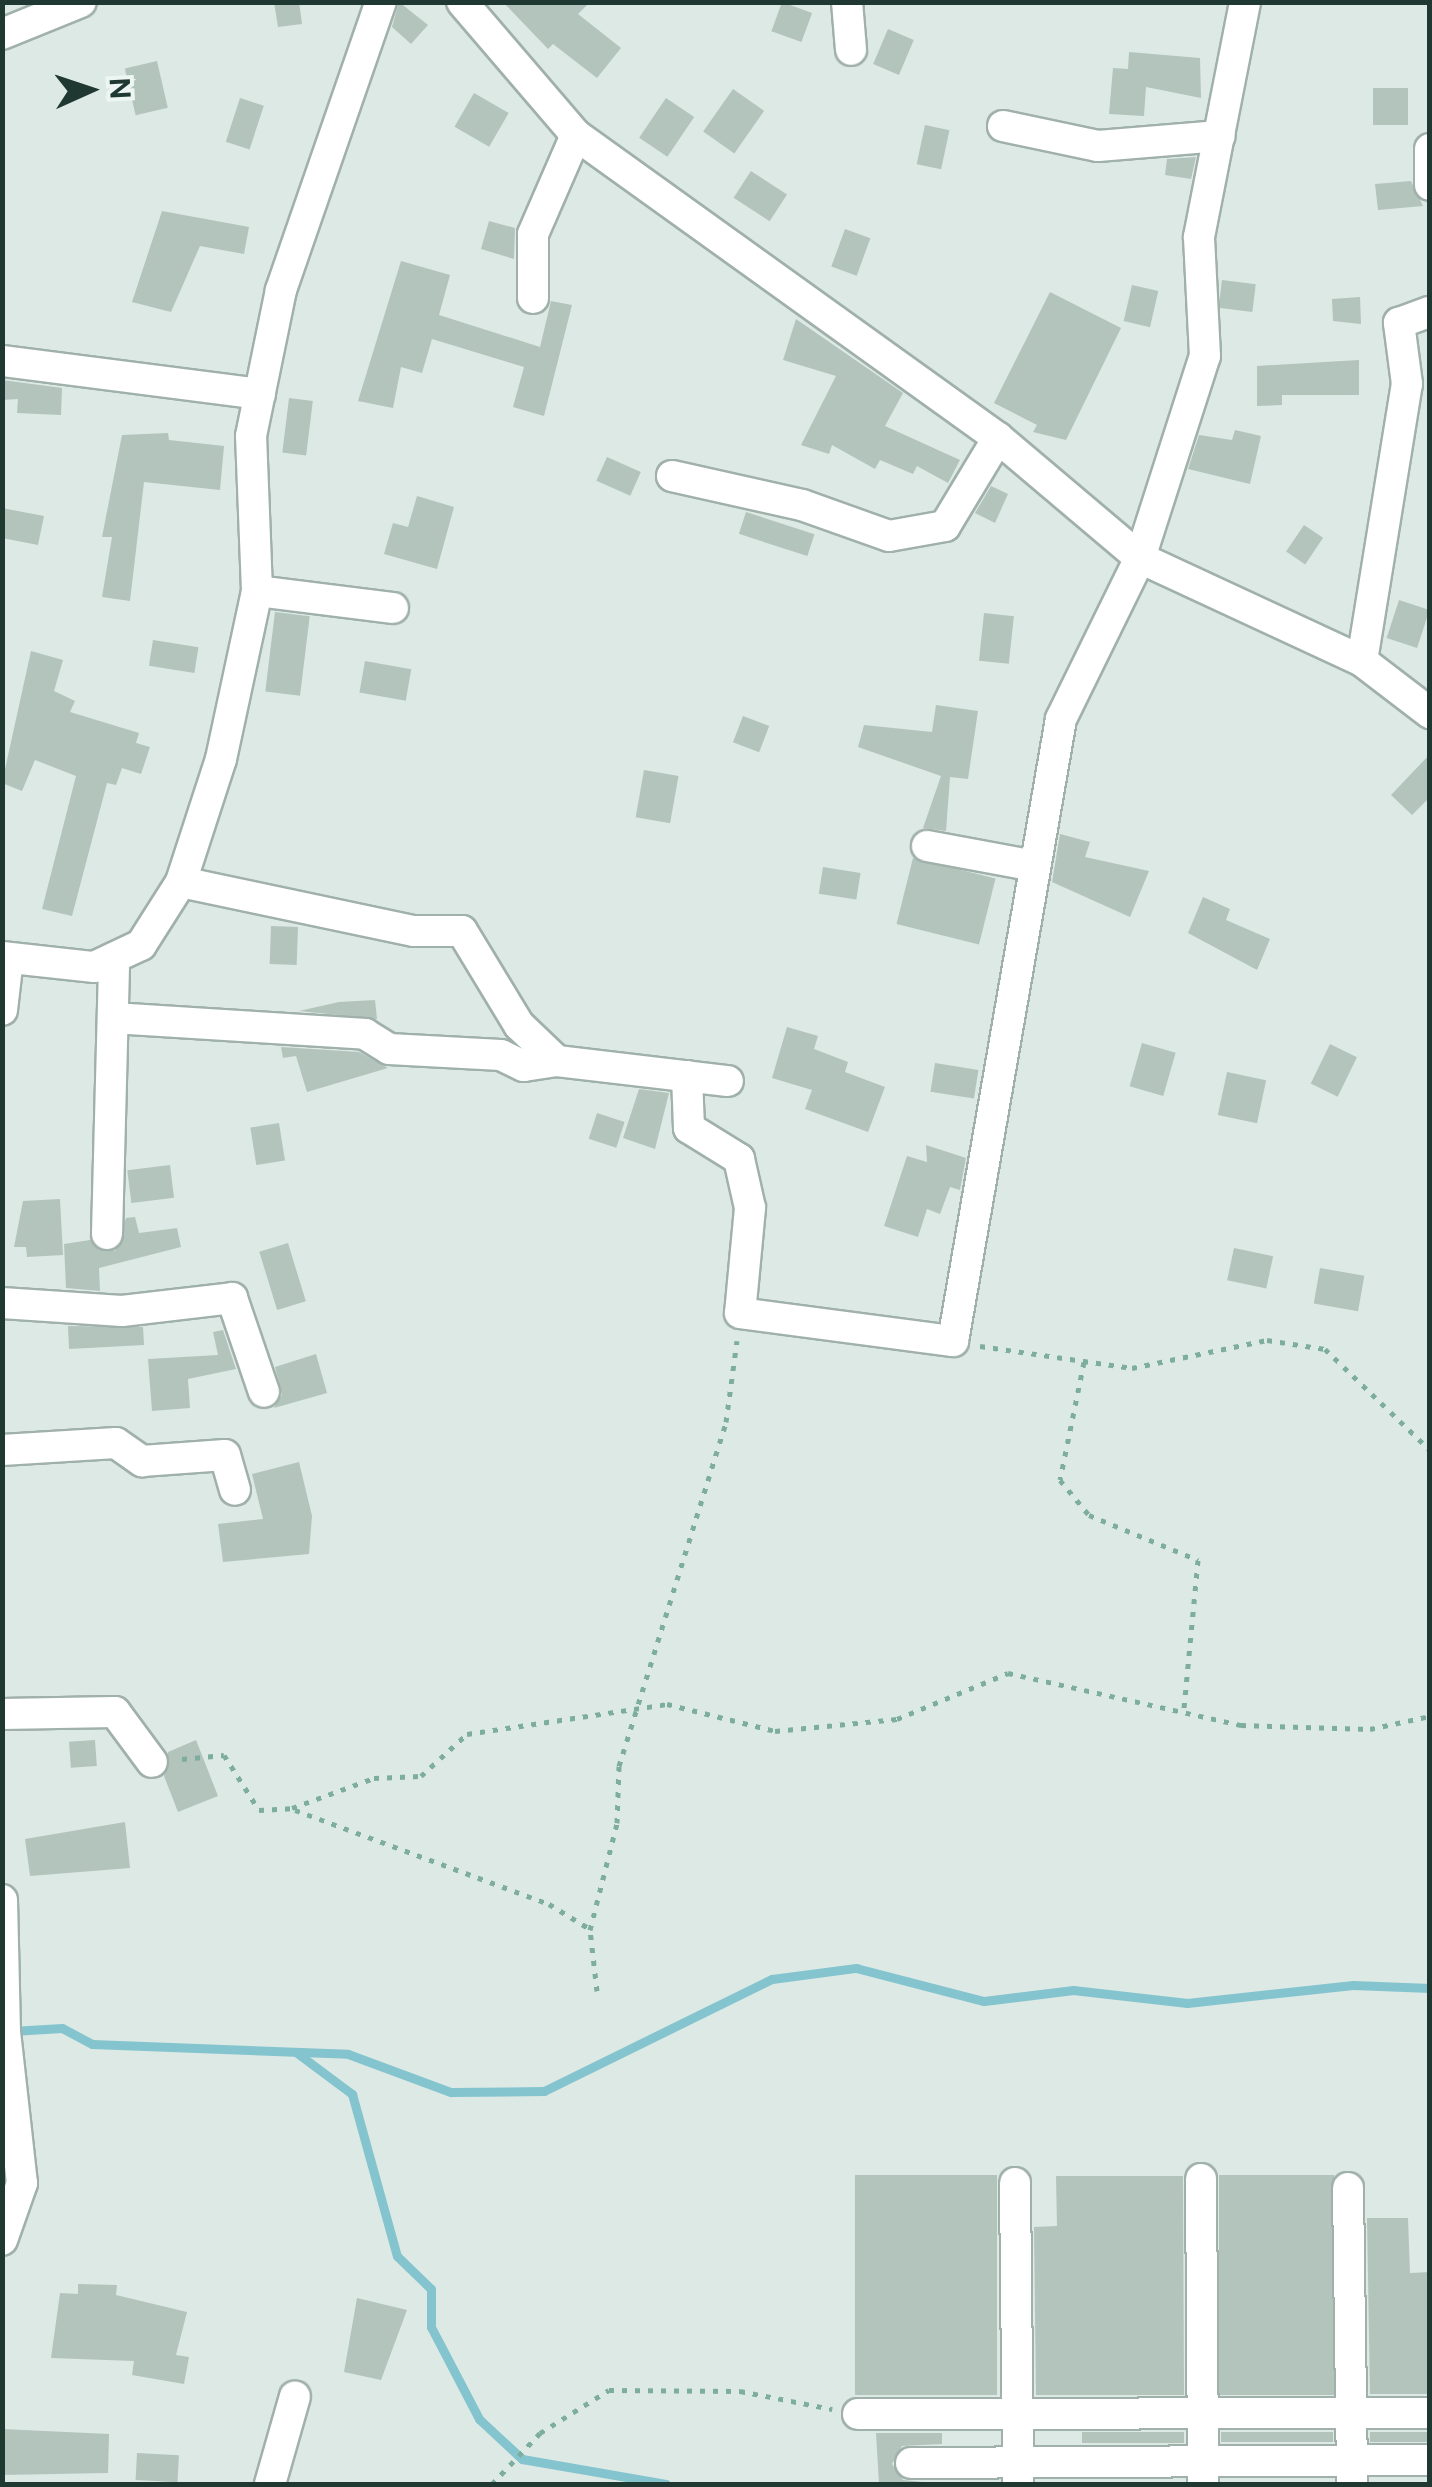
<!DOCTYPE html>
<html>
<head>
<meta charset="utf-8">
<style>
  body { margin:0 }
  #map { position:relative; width:1432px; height:2487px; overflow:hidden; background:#dde9e4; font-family:"Public Sans",sans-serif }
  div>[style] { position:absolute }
  .stream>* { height:9px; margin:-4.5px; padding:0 4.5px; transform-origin:4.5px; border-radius:4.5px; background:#84c4cf }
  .building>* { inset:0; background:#b3c4bd; transform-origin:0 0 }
  .path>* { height:5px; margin-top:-2.5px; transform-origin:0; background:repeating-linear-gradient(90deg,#7dad9e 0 5px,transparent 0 13px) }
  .roads { filter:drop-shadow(2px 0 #a0b0ab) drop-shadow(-2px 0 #a0b0ab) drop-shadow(0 2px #a0b0ab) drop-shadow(0 -2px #a0b0ab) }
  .minor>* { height:30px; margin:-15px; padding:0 15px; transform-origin:15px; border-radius:15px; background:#fff }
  span { translate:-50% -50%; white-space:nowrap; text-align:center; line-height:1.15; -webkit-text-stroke:10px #edf6f2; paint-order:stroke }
  .frame { position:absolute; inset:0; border:5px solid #1f3831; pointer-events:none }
  .north { position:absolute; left:40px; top:40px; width:100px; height:100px; -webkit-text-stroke:8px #edf6f2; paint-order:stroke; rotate:87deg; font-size:28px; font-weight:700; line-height:40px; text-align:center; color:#1f3831 }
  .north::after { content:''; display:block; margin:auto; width:35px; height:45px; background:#1f3831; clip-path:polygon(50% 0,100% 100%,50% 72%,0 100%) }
</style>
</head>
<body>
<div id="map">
  <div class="stream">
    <i style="left:12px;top:2031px;width:50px;rotate:-3.4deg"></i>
    <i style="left:62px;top:2028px;width:34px;rotate:28deg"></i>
    <i style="left:92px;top:2044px;width:256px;rotate:2.2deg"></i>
    <i style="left:348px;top:2054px;width:110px;rotate:20.3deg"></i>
    <i style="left:451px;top:2092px;width:93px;rotate:-0.6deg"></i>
    <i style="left:544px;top:2091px;width:254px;rotate:-26.2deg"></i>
    <i style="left:772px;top:1979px;width:85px;rotate:-7.5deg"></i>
    <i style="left:856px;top:1968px;width:132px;rotate:14.5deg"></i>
    <i style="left:984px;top:2001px;width:90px;rotate:-7deg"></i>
    <i style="left:1073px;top:1990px;width:115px;rotate:6.5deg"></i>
    <i style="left:1187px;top:2003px;width:167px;rotate:-6.2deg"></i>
    <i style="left:1353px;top:1985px;width:77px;rotate:2.2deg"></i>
    <i style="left:297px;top:2053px;width:69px;rotate:36.7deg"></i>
    <i style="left:352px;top:2094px;width:168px;rotate:74.5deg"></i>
    <i style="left:397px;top:2256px;width:47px;rotate:44.1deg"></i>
    <i style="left:431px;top:2289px;width:38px;rotate:90deg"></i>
    <i style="left:431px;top:2327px;width:104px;rotate:62.4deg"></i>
    <i style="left:479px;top:2419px;width:59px;rotate:42.9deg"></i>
    <i style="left:522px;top:2459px;width:146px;rotate:9.8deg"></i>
  </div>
  <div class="building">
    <i style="clip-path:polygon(274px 2px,299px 2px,302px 24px,278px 27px)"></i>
    <i style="clip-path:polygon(399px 2px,428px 25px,411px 44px,392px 27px)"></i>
    <i style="clip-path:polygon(503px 2px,590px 2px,578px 14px,621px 48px,597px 78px,553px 44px,548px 49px)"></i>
    <i style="left:782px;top:2px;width:32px;height:31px;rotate:20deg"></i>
    <i style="left:888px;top:29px;width:28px;height:38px;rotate:23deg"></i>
    <i style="clip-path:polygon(1129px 52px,1200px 58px,1201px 98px,1146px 87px,1144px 116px,1109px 114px,1113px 68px,1128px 69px)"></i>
    <i style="left:157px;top:61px;width:48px;height:33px;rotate:77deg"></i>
    <i style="left:1373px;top:88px;width:35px;height:37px"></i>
    <i style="left:733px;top:89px;width:38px;height:52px;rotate:35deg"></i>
    <i style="left:474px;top:93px;width:40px;height:39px;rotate:30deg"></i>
    <i style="left:240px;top:98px;width:25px;height:46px;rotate:18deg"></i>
    <i style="left:666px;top:98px;width:34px;height:48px;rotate:34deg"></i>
    <i style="left:925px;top:125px;width:25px;height:40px;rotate:12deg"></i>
    <i style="clip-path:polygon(1196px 157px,1191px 179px,1165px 175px,1167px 159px)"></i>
    <i style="left:751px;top:171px;width:43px;height:32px;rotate:33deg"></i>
    <i style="clip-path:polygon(1411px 181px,1423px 206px,1378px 210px,1375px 184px)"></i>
    <i style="clip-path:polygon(162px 211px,249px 227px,244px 254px,200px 246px,171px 312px,132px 302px)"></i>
    <i style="clip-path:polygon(489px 221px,515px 228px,514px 259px,481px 249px)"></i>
    <i style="left:845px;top:229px;width:27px;height:40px;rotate:20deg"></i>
    <i style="clip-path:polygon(401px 261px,450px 275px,439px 315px,540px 347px,551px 301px,572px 305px,544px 416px,513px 407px,524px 367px,432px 339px,422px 373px,401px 367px,393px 408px,358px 401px)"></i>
    <i style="left:1222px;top:280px;width:34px;height:28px;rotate:7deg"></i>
    <i style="left:1132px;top:285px;width:27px;height:37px;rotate:13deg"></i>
    <i style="clip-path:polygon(1050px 292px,1121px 328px,1066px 440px,1033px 432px,1037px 425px,994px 403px)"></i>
    <i style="clip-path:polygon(1360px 297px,1361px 324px,1333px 321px,1332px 299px)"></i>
    <i style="clip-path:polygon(796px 319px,903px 393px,885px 426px,960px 460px,948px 483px,917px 466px,913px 474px,880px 460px,875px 469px,832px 445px,829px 454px,801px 445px,836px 376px,783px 360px)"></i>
    <i style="clip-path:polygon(1359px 360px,1359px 395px,1282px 395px,1282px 405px,1257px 406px,1257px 366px)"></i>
    <i style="clip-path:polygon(2px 380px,62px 388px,61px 415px,17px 413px,18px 399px,2px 400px)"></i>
    <i style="left:289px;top:398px;width:24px;height:55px;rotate:7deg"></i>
    <i style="clip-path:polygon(1235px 430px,1261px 436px,1250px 484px,1188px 469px,1199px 435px,1232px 440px)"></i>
    <i style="clip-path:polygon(168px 433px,169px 440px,224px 446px,220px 490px,144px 482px,130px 601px,102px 597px,112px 537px,102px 537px,122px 435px)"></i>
    <i style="left:607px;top:457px;width:37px;height:26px;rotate:24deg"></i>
    <i style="clip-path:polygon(991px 486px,1008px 494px,995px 523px,975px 513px)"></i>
    <i style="clip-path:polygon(417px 496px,454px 507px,437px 569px,384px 554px,393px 523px,408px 527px)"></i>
    <i style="clip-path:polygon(2px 508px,44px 516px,38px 545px,2px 538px)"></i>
    <i style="left:746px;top:512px;width:72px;height:23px;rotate:18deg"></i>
    <i style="left:1304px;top:525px;width:23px;height:32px;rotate:34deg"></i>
    <i style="left:1399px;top:600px;width:32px;height:40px;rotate:18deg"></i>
    <i style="left:275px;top:612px;width:35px;height:80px;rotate:7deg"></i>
    <i style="left:984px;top:613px;width:30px;height:48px;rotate:6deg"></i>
    <i style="left:153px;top:640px;width:46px;height:26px;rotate:9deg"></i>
    <i style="clip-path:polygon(31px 651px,63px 660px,54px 691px,75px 701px,70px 712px,139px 733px,136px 743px,150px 747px,141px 774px,122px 768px,116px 785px,107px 783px,72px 916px,42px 909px,76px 776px,35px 760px,22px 791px,2px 783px)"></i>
    <i style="left:365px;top:661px;width:47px;height:32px;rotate:10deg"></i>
    <i style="clip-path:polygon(936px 705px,978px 711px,968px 779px,950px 777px,946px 831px,923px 828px,941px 776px,858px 747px,864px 725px,932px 732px)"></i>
    <i style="left:743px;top:716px;width:28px;height:28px;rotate:21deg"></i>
    <i style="clip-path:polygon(1430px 754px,1430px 797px,1412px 815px,1391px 795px)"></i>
    <i style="left:644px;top:770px;width:35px;height:48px;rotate:10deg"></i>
    <i style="clip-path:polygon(1060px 834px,1090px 842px,1085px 857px,1149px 871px,1130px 917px,1052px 882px)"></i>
    <i style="left:913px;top:858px;width:85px;height:68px;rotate:14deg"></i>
    <i style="left:823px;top:867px;width:38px;height:27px;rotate:9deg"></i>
    <i style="clip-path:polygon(1203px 897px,1230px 909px,1226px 920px,1270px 939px,1257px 970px,1188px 933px)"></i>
    <i style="left:271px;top:926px;width:27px;height:38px;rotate:2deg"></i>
    <i style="clip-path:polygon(375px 1000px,377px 1019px,299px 1011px,339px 1002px)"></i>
    <i style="clip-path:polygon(787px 1027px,818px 1036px,814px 1049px,848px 1062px,845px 1072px,885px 1087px,868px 1132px,805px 1109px,812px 1090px,772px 1078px)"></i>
    <i style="left:1142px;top:1043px;width:35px;height:45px;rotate:16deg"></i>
    <i style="left:1330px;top:1044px;width:30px;height:44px;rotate:26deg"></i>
    <i style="clip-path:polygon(281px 1047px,359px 1052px,388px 1068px,307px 1092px,296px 1056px,283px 1058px)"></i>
    <i style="left:935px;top:1063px;width:44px;height:29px;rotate:9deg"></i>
    <i style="left:1227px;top:1072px;width:40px;height:44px;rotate:12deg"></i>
    <i style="clip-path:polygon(639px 1089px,669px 1093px,655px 1149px,623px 1138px)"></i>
    <i style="left:597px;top:1113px;width:29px;height:27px;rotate:18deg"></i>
    <i style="left:279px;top:1123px;width:38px;height:29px;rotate:81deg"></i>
    <i style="clip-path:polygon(926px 1145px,966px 1158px,960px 1190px,950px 1187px,940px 1214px,927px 1209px,918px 1237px,884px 1226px,907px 1156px,927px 1162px)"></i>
    <i style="left:170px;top:1165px;width:33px;height:43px;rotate:83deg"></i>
    <i style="clip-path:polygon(60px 1199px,63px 1255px,27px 1257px,26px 1247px,14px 1247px,23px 1201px)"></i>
    <i style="clip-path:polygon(135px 1217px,139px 1233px,177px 1228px,181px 1247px,99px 1268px,100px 1291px,66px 1288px,64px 1244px,90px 1240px,115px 1251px,126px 1218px)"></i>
    <i style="left:288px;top:1243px;width:61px;height:30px;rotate:73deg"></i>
    <i style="left:1234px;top:1248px;width:40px;height:33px;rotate:12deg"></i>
    <i style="left:1320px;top:1268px;width:45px;height:36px;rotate:10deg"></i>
    <i style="clip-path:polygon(143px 1327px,144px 1345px,69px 1349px,68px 1326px)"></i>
    <i style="clip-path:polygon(223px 1330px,236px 1369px,188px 1379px,190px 1408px,152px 1411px,148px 1359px,218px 1355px,213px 1332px)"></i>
    <i style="clip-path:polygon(316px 1354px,327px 1393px,274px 1408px,282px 1395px,275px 1367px)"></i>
    <i style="clip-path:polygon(299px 1462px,312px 1516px,309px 1554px,223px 1562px,218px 1524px,263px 1519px,252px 1474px)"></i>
    <i style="left:95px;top:1740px;width:26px;height:26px;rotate:86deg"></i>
    <i style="clip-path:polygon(196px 1740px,218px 1796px,178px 1812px,164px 1776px,168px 1752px)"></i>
    <i style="clip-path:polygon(125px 1822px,130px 1868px,30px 1876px,25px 1839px)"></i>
    <i style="left:997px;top:2175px;width:220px;height:142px;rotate:90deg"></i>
    <i style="left:1219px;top:2175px;width:115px;height:220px"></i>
    <i style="clip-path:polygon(1056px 2176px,1183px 2176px,1184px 2395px,1036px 2395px,1034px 2227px,1057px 2226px)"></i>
    <i style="clip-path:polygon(1367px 2218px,1408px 2218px,1410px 2273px,1430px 2272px,1430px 2394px,1370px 2394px)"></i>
    <i style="clip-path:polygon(78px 2284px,117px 2285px,116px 2295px,187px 2312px,176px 2355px,189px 2357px,184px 2384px,132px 2375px,134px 2361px,51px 2358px,60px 2293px,78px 2294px)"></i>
    <i style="clip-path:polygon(357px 2298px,407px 2310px,381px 2380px,344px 2372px)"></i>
    <i style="clip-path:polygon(2px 2429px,109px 2434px,108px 2473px,2px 2475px)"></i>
    <i style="left:1082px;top:2432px;width:102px;height:11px"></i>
    <i style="left:1221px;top:2432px;width:112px;height:10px"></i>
    <i style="left:1370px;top:2432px;width:60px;height:10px"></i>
    <i style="clip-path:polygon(876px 2433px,942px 2433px,942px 2444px,902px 2446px,892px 2464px,903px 2480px,943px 2484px,879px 2484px)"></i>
    <i style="left:137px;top:2453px;width:42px;height:27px;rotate:3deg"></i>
  </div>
  <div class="path">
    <i style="left:980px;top:1346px;width:154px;rotate:8.2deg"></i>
    <i style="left:1132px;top:1368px;width:138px;rotate:-11.7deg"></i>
    <i style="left:1267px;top:1340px;width:59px;rotate:8.8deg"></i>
    <i style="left:1325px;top:1349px;width:146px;rotate:43.9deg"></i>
    <i style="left:1084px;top:1362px;width:120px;rotate:101.5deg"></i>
    <i style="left:1060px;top:1480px;width:45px;rotate:50.4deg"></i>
    <i style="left:1089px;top:1515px;width:118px;rotate:22.4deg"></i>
    <i style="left:1198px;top:1560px;width:149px;rotate:95.4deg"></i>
    <i style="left:182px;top:1759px;width:42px;rotate:-5.4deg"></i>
    <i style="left:224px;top:1755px;width:65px;rotate:57.5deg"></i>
    <i style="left:259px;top:1810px;width:33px;rotate:-3deg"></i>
    <i style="left:292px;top:1808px;width:87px;rotate:-20.1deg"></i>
    <i style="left:374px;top:1778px;width:47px;rotate:-2.4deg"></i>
    <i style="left:421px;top:1776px;width:62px;rotate:-42.4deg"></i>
    <i style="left:467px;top:1734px;width:202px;rotate:-8.5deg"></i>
    <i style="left:667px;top:1704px;width:111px;rotate:14deg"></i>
    <i style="left:775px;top:1731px;width:123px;rotate:-5.6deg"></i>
    <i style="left:897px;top:1719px;width:120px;rotate:-22.5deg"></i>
    <i style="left:1008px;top:1673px;width:239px;rotate:12.6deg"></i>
    <i style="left:1241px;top:1725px;width:129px;rotate:1.8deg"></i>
    <i style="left:1370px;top:1729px;width:61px;rotate:-12.2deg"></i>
    <i style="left:295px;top:1810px;width:271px;rotate:20.3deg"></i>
    <i style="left:549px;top:1904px;width:48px;rotate:31.4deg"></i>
    <i style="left:597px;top:1991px;width:61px;rotate:-96.5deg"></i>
    <i style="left:590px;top:1930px;width:110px;rotate:-75.8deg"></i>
    <i style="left:617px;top:1823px;width:57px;rotate:-88deg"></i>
    <i style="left:619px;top:1766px;width:360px;rotate:-72.7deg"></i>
    <i style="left:726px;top:1422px;width:82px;rotate:-82.3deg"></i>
    <i style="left:492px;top:2484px;width:70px;rotate:-46.7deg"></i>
    <i style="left:540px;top:2433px;width:81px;rotate:-31.9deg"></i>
    <i style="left:609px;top:2390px;width:131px;rotate:0.4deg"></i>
    <i style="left:740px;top:2391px;width:94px;rotate:11.1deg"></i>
  </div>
  <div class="roads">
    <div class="minor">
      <i style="left:462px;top:2px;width:175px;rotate:49.4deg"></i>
      <i style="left:576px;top:135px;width:520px;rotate:35.68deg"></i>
      <i style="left:998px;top:438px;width:186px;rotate:40.2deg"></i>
      <i style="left:1140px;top:558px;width:245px;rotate:24.9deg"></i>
      <i style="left:1362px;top:661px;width:86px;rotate:37.4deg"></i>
      <i style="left:847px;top:2px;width:48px;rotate:85.2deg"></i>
      <i style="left:2px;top:34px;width:85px;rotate:-22.1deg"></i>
      <i style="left:1003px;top:126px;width:97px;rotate:11.9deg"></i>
      <i style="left:1098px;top:146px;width:122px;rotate:-4.7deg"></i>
      <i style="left:1430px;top:149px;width:36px;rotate:90deg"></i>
      <i style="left:533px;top:298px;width:64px;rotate:-90deg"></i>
      <i style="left:533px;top:234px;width:108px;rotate:-66.5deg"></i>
      <i style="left:2px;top:361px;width:260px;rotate:7.3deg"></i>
      <i style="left:672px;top:476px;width:133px;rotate:12.6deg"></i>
      <i style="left:802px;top:505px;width:92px;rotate:19.6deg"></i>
      <i style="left:889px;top:536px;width:57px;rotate:-10.1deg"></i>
      <i style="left:945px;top:526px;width:103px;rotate:-58.9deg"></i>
      <i style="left:257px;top:591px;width:137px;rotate:7.1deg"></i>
      <i style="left:1362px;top:661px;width:281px;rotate:-80.8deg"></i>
      <i style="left:1407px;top:384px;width:62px;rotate:-97.5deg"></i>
      <i style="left:1399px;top:323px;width:33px;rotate:-20deg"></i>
      <i style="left:927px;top:846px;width:110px;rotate:10.5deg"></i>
      <i style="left:181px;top:882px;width:238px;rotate:11.9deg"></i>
      <i style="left:414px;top:931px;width:48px"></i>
      <i style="left:462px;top:931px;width:110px;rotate:58.8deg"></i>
      <i style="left:519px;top:1025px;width:52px;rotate:43.5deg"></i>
      <i style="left:557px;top:1061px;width:172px;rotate:6.7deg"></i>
      <i style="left:2px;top:957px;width:93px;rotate:6.2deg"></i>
      <i style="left:94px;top:967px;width:52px;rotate:-25.1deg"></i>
      <i style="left:141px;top:945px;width:75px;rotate:-57.6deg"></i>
      <i style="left:181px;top:882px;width:129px;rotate:-72deg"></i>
      <i style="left:221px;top:759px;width:172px;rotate:-77.9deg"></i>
      <i style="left:257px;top:591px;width:155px;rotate:-92.2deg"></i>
      <i style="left:251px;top:436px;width:149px;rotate:-78.4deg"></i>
      <i style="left:281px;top:290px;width:305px;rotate:-70.9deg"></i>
      <i style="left:2px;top:1010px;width:52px;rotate:-83.4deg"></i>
      <i style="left:113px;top:1018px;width:253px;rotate:3.6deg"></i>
      <i style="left:365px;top:1034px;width:28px;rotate:32deg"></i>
      <i style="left:389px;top:1049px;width:112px;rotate:3.1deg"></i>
      <i style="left:501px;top:1055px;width:25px;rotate:26deg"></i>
      <i style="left:524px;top:1066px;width:33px;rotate:-9deg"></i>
      <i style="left:687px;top:1076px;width:52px;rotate:87.8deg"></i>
      <i style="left:689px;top:1128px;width:59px;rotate:31.8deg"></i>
      <i style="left:739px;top:1159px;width:50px;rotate:77.3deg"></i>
      <i style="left:750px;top:1208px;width:105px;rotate:95.4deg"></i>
      <i style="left:740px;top:1313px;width:215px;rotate:7.5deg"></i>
      <i style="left:953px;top:1341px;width:631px;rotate:-80.15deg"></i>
      <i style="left:1061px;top:719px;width:179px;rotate:-63.9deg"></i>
      <i style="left:1140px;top:558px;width:212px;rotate:-72.2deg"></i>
      <i style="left:1205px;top:356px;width:119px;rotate:-92.9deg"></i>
      <i style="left:1199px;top:237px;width:239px;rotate:-78.9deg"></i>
      <i style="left:107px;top:1234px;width:276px;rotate:-88.5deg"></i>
      <i style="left:2px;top:1303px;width:120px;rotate:3.8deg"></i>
      <i style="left:122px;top:1311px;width:111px;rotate:-6.7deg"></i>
      <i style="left:232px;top:1298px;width:99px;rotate:71.2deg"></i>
      <i style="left:2px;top:1450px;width:114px;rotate:-3.5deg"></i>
      <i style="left:116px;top:1443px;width:32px;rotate:35deg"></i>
      <i style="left:142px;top:1461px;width:83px;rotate:-4.1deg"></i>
      <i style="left:225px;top:1455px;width:36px;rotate:74deg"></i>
      <i style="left:2px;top:1714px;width:113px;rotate:-1deg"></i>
      <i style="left:115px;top:1712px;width:62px;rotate:53.5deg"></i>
      <i style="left:2px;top:1900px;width:132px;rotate:88.7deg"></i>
      <i style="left:5px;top:2032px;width:152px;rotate:83.6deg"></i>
      <i style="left:22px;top:2183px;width:60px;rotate:109.3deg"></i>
      <i style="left:1201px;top:2179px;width:305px;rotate:89.6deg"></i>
      <i style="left:1015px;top:2183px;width:301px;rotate:89.4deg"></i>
      <i style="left:1348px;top:2188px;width:296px;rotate:89.2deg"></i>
      <i style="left:858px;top:2414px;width:572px;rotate:-0.1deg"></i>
      <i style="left:911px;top:2463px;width:519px;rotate:-0.33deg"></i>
      <i style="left:270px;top:2484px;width:91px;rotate:-74.1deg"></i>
    </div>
  </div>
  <div class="frame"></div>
  <div class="north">N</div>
</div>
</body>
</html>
